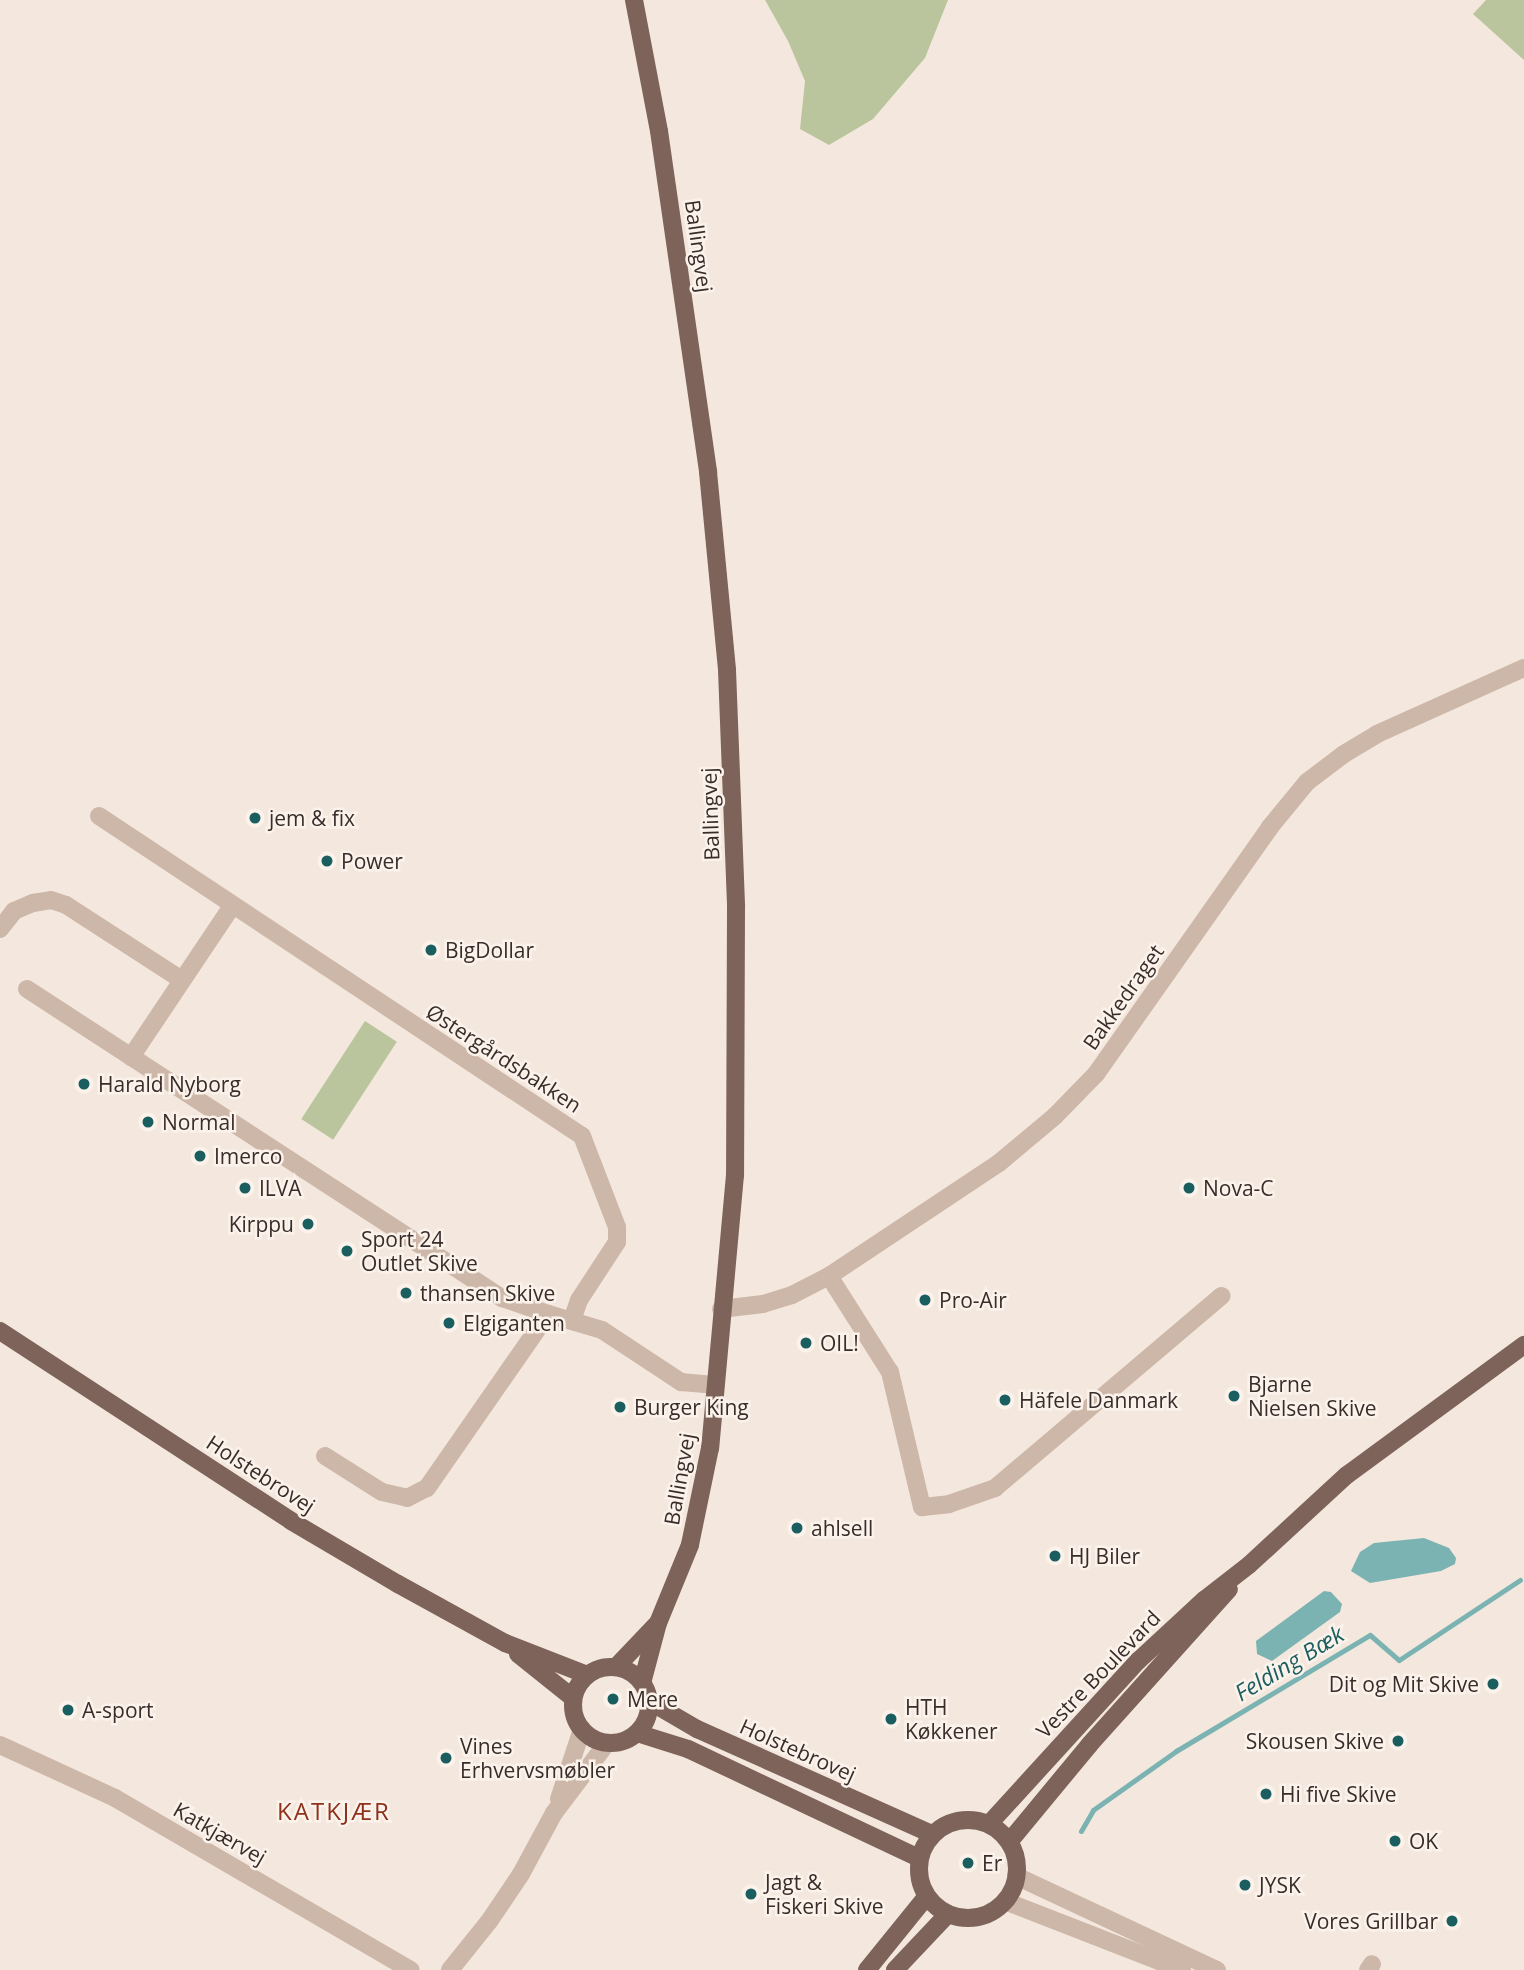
<!DOCTYPE html>
<html>
<head>
<meta charset="utf-8">
<style>
  body { margin:0 }
  #map { position:relative; width:1524px; height:1970px; overflow:hidden; background:#f4e8de; font-family:"Open Sans",sans-serif }
  div>[style] { position:absolute }
  .green>* { inset:0; background:#bac59d; transform-origin:0 0 }
  .water>* { inset:0; background:#7bb3b2 }
  .stream>* { height:5px; margin:-2.5px; padding:0 2.5px; transform-origin:2.5px; border-radius:2.5px; background:#7bb3b2 }
  .minor>* { height:18px; margin:-9px; padding:0 9px; transform-origin:9px; border-radius:9px; background:#cdb7a9 }
  .major>* { height:18px; margin:-9px; padding:0 9px; transform-origin:9px; border-radius:9px; background:#7d6359 }
  .major>.ring { margin:-9px; padding:0; box-sizing:content-box; background:none; border:18px solid #7d6359; border-radius:50% }
  .dots>* { width:19px; height:19px; translate:-50% -50%; box-sizing:border-box; border:4px solid #fbf3eb; border-radius:50% }
  span { translate:-50% -50%; white-space:nowrap; text-align:center; line-height:1.15; -webkit-text-stroke:5px #fbf3eb; paint-order:stroke }
  .street-label { font-size:21px; color:#3a2d29 }
  .poi-label { font-size:21px; color:#3a2d29 }
  .left { translate:0 -50%; text-align:left }
  .right { translate:-100% -50%; text-align:right }
  .water-label { font-size:23px; color:#1b5e5f; font-style:italic }
  .quarter-label { font-size:24px; color:#8f311d; letter-spacing:2px }
</style>
</head>
<body>
<div id="map">
  <div class="green">
    <i style="clip-path:polygon(765px 0,948px 0,925px 58px,873px 119px,829px 145px,800px 129px,805px 81px,788px 41px)"></i>
    <i style="clip-path:polygon(1486px 0,1524px 0,1524px 60px,1473px 14px)"></i>
    <i style="left:365px;top:1021px;width:38px;height:117px;rotate:33deg"></i>
  </div>
  <div class="water">
    <i style="clip-path:polygon(1424px 1538px,1449px 1548px,1456px 1558px,1455px 1564px,1441px 1571px,1370px 1583px,1351px 1571px,1360px 1552px,1374px 1543px)"></i>
    <i style="clip-path:polygon(1324px 1591px,1331px 1592px,1342px 1604px,1340px 1612px,1272px 1661px,1257px 1654px,1256px 1641px)"></i>
  </div>
  <div class="stream">
    <i style="left:1081px;top:1831px;width:24px;rotate:-60deg"></i>
    <i style="left:1093px;top:1810px;width:102px;rotate:-35.4deg"></i>
    <i style="left:1176px;top:1751px;width:226px;rotate:-30.9deg"></i>
    <i style="left:1370px;top:1635px;width:38px;rotate:41deg"></i>
    <i style="left:1399px;top:1660px;width:145px;rotate:-33.5deg"></i>
  </div>
  <div class="minor">
    <i style="left:99px;top:816px;width:579px;rotate:33.53deg"></i>
    <i style="left:582px;top:1136px;width:97px;rotate:69deg"></i>
    <i style="left:617px;top:1227px;width:15px;rotate:90deg"></i>
    <i style="left:617px;top:1242px;width:69px;rotate:123.2deg"></i>
    <i style="left:579px;top:1300px;width:21px;rotate:109deg"></i>
    <i style="left:0;top:929px;width:23px;rotate:-52deg"></i>
    <i style="left:14px;top:911px;width:21px;rotate:-23deg"></i>
    <i style="left:33px;top:903px;width:18px;rotate:-9deg"></i>
    <i style="left:51px;top:900px;width:16px;rotate:18deg"></i>
    <i style="left:66px;top:905px;width:138px;rotate:32.9deg"></i>
    <i style="left:27px;top:989px;width:567px;rotate:33.05deg"></i>
    <i style="left:502px;top:1298px;width:49px;rotate:19.2deg"></i>
    <i style="left:131px;top:1057px;width:182px;rotate:-56.2deg"></i>
    <i style="left:829px;top:1276px;width:114px;rotate:57.6deg"></i>
    <i style="left:890px;top:1372px;width:139px;rotate:76.7deg"></i>
    <i style="left:922px;top:1507px;width:27px;rotate:-6deg"></i>
    <i style="left:949px;top:1504px;width:49px;rotate:-19.2deg"></i>
    <i style="left:995px;top:1488px;width:297px;rotate:-40.3deg"></i>
    <i style="left:721px;top:1309px;width:42px;rotate:-6.8deg"></i>
    <i style="left:763px;top:1304px;width:30px;rotate:-17deg"></i>
    <i style="left:792px;top:1295px;width:42px;rotate:-27.2deg"></i>
    <i style="left:829px;top:1276px;width:204px;rotate:-33.6deg"></i>
    <i style="left:999px;top:1163px;width:73px;rotate:-40deg"></i>
    <i style="left:1055px;top:1116px;width:59px;rotate:-45.7deg"></i>
    <i style="left:1096px;top:1074px;width:302px;rotate:-54.8deg"></i>
    <i style="left:1270px;top:827px;width:58px;rotate:-50.6deg"></i>
    <i style="left:1307px;top:782px;width:46px;rotate:-37.1deg"></i>
    <i style="left:1344px;top:754px;width:39px;rotate:-31deg"></i>
    <i style="left:1377px;top:734px;width:161px;rotate:-24.2deg"></i>
    <i style="left:325px;top:1456px;width:67px;rotate:32.3deg"></i>
    <i style="left:382px;top:1492px;width:26px;rotate:13deg"></i>
    <i style="left:407px;top:1498px;width:22px;rotate:-27deg"></i>
    <i style="left:427px;top:1488px;width:212px;rotate:-55.2deg"></i>
    <i style="left:548px;top:1314px;width:56px;rotate:16.5deg"></i>
    <i style="left:602px;top:1330px;width:95px;rotate:33.4deg"></i>
    <i style="left:681px;top:1382px;width:33px;rotate:5deg"></i>
    <i style="left:0;top:1745px;width:127px;rotate:24.7deg"></i>
    <i style="left:115px;top:1798px;width:342px;rotate:30.2deg"></i>
    <i style="left:559px;top:1799px;width:74px;rotate:-71.8deg"></i>
    <i style="left:1016px;top:1876px;width:222px;rotate:25.1deg"></i>
    <i style="left:1005px;top:1901px;width:190px;rotate:21.3deg"></i>
    <i style="left:450px;top:1970px;width:64px;rotate:-51.3deg"></i>
    <i style="left:490px;top:1920px;width:55px;rotate:-56deg"></i>
    <i style="left:521px;top:1874px;width:69px;rotate:-61.6deg"></i>
    <i style="left:554px;top:1813px;width:88px;rotate:-52.9deg"></i>
    <i style="left:1368px;top:1970px;width:7px;rotate:-56deg"></i>
  </div>
  <div class="major">
    <i style="left:634px;top:0;width:133px;rotate:79.2deg"></i>
    <i style="left:659px;top:131px;width:345px;rotate:81.8deg"></i>
    <i style="left:708px;top:472px;width:199px;rotate:84.5deg"></i>
    <i style="left:727px;top:670px;width:237px;rotate:87.8deg"></i>
    <i style="left:736px;top:907px;width:268px;rotate:90.2deg"></i>
    <i style="left:735px;top:1175px;width:274px;rotate:95.2deg"></i>
    <i style="left:710px;top:1448px;width:99px;rotate:101.7deg"></i>
    <i style="left:690px;top:1545px;width:84px;rotate:112.3deg"></i>
    <i style="left:658px;top:1623px;width:62px;rotate:104.9deg"></i>
    <i style="left:0;top:1331px;width:348px;rotate:33.1deg"></i>
    <i style="left:291px;top:1521px;width:124px;rotate:30.5deg"></i>
    <i style="left:398px;top:1584px;width:122px;rotate:28.9deg"></i>
    <i style="left:505px;top:1643px;width:88px;rotate:21.3deg"></i>
    <i style="left:518px;top:1654px;width:70px;rotate:38.7deg"></i>
    <i style="left:616px;top:1667px;width:58px;rotate:-46.4deg"></i>
    <i class="ring" style="left:573px;top:1667px;width:58px;height:58px"></i>
    <i style="left:649px;top:1701px;width:56px;rotate:30.3deg"></i>
    <i style="left:697px;top:1729px;width:257px;rotate:24.1deg"></i>
    <i style="left:637px;top:1733px;width:53px;rotate:17.4deg"></i>
    <i style="left:688px;top:1749px;width:255px;rotate:25.3deg"></i>
    <i class="ring" style="left:919px;top:1820px;width:80px;height:80px"></i>
    <i style="left:989px;top:1824px;width:221px;rotate:-47.6deg"></i>
    <i style="left:1138px;top:1661px;width:90px;rotate:-42.7deg"></i>
    <i style="left:1204px;top:1600px;width:57px;rotate:-37.9deg"></i>
    <i style="left:1249px;top:1565px;width:133px;rotate:-42.6deg"></i>
    <i style="left:1347px;top:1475px;width:220px;rotate:-36.3deg"></i>
    <i style="left:1009px;top:1842px;width:127px;rotate:-50.4deg"></i>
    <i style="left:1090px;top:1744px;width:208px;rotate:-48.1deg"></i>
    <i style="left:867px;top:1970px;width:95px;rotate:-51deg"></i>
    <i style="left:895px;top:1970px;width:77px;rotate:-46.6deg"></i>
  </div>
  <div class="dots">
    <i style="left:255px;top:818px;background:#1b5e5f"></i>
    <i style="left:327px;top:861px;background:#1b5e5f"></i>
    <i style="left:431px;top:950px;background:#1b5e5f"></i>
    <i style="left:84px;top:1084px;background:#1b5e5f"></i>
    <i style="left:148px;top:1122px;background:#1b5e5f"></i>
    <i style="left:200px;top:1156px;background:#1b5e5f"></i>
    <i style="left:245px;top:1188px;background:#1b5e5f"></i>
    <i style="left:1189px;top:1188px;background:#1b5e5f"></i>
    <i style="left:308px;top:1224px;background:#1b5e5f"></i>
    <i style="left:347px;top:1251px;background:#1b5e5f"></i>
    <i style="left:406px;top:1293px;background:#1b5e5f"></i>
    <i style="left:925px;top:1300px;background:#1b5e5f"></i>
    <i style="left:449px;top:1323px;background:#1b5e5f"></i>
    <i style="left:806px;top:1343px;background:#1b5e5f"></i>
    <i style="left:1234px;top:1396px;background:#1b5e5f"></i>
    <i style="left:1005px;top:1400px;background:#1b5e5f"></i>
    <i style="left:620px;top:1407px;background:#1b5e5f"></i>
    <i style="left:797px;top:1528px;background:#1b5e5f"></i>
    <i style="left:1055px;top:1556px;background:#1b5e5f"></i>
    <i style="left:1493px;top:1684px;background:#1b5e5f"></i>
    <i style="left:613px;top:1699px;background:#1b5e5f"></i>
    <i style="left:68px;top:1710px;background:#1b5e5f"></i>
    <i style="left:891px;top:1719px;background:#1b5e5f"></i>
    <i style="left:1398px;top:1741px;background:#1b5e5f"></i>
    <i style="left:446px;top:1758px;background:#1b5e5f"></i>
    <i style="left:1266px;top:1794px;background:#1b5e5f"></i>
    <i style="left:1395px;top:1841px;background:#1b5e5f"></i>
    <i style="left:968px;top:1863px;background:#1b5e5f"></i>
    <i style="left:1245px;top:1885px;background:#1b5e5f"></i>
    <i style="left:751px;top:1894px;background:#1b5e5f"></i>
    <i style="left:1452px;top:1921px;background:#1b5e5f"></i>
  </div>
  <div class="street-label">
    <span style="left:699px;top:246px;rotate:82deg">Ballingvej</span>
    <span style="left:710px;top:814px;rotate:-92deg">Ballingvej</span>
    <span style="left:1123px;top:997px;rotate:-55deg">Bakkedraget</span>
    <span style="left:504px;top:1058px;rotate:33deg">Østergårdsbakken</span>
    <span style="left:261px;top:1474px;rotate:33deg">Holstebrovej</span>
    <span style="left:679px;top:1479px;rotate:-80deg">Ballingvej</span>
    <span style="left:1098px;top:1674px;rotate:-46deg">Vestre Boulevard</span>
    <span style="left:798px;top:1750px;rotate:24deg">Holstebrovej</span>
    <span style="left:220px;top:1833px;rotate:30deg">Katkjærvej</span>
  </div>
  <div class="poi-label">
    <span class="left" style="left:269px;top:818px">jem &amp; fix</span>
    <span class="left" style="left:341px;top:861px">Power</span>
    <span class="left" style="left:445px;top:950px">BigDollar</span>
    <span class="left" style="left:98px;top:1084px">Harald Nyborg</span>
    <span class="left" style="left:162px;top:1122px">Normal</span>
    <span class="left" style="left:214px;top:1156px">Imerco</span>
    <span class="left" style="left:259px;top:1188px">ILVA</span>
    <span class="left" style="left:1203px;top:1188px">Nova-C</span>
    <span class="right" style="left:294px;top:1224px">Kirppu</span>
    <span class="left" style="left:361px;top:1251px">Sport 24<br>Outlet Skive</span>
    <span class="left" style="left:420px;top:1293px">thansen Skive</span>
    <span class="left" style="left:939px;top:1300px">Pro-Air</span>
    <span class="left" style="left:463px;top:1323px">Elgiganten</span>
    <span class="left" style="left:820px;top:1343px">OIL!</span>
    <span class="left" style="left:1248px;top:1396px">Bjarne<br>Nielsen Skive</span>
    <span class="left" style="left:1019px;top:1400px">Häfele Danmark</span>
    <span class="left" style="left:634px;top:1407px">Burger King</span>
    <span class="left" style="left:811px;top:1528px">ahlsell</span>
    <span class="left" style="left:1069px;top:1556px">HJ Biler</span>
    <span class="right" style="left:1479px;top:1684px">Dit og Mit Skive</span>
    <span class="left" style="left:627px;top:1699px">Mere</span>
    <span class="left" style="left:905px;top:1719px">HTH<br>Køkkener</span>
    <span class="left" style="left:82px;top:1710px">A-sport</span>
    <span class="right" style="left:1384px;top:1741px">Skousen Skive</span>
    <span class="left" style="left:460px;top:1758px">Vines<br>Erhvervsmøbler</span>
    <span class="left" style="left:1280px;top:1794px">Hi five Skive</span>
    <span class="left" style="left:1409px;top:1841px">OK</span>
    <span class="left" style="left:982px;top:1863px">Er</span>
    <span class="left" style="left:765px;top:1894px">Jagt &amp;<br>Fiskeri Skive</span>
    <span class="left" style="left:1259px;top:1885px">JYSK</span>
    <span class="right" style="left:1438px;top:1921px">Vores Grillbar</span>
  </div>
  <div class="water-label">
    <span style="left:1289px;top:1663px;rotate:-31deg">Felding Bæk</span>
  </div>
  <div class="quarter-label">
    <span style="left:334px;top:1811px">KATKJÆR</span>
  </div>
</div>
</body>
</html>
